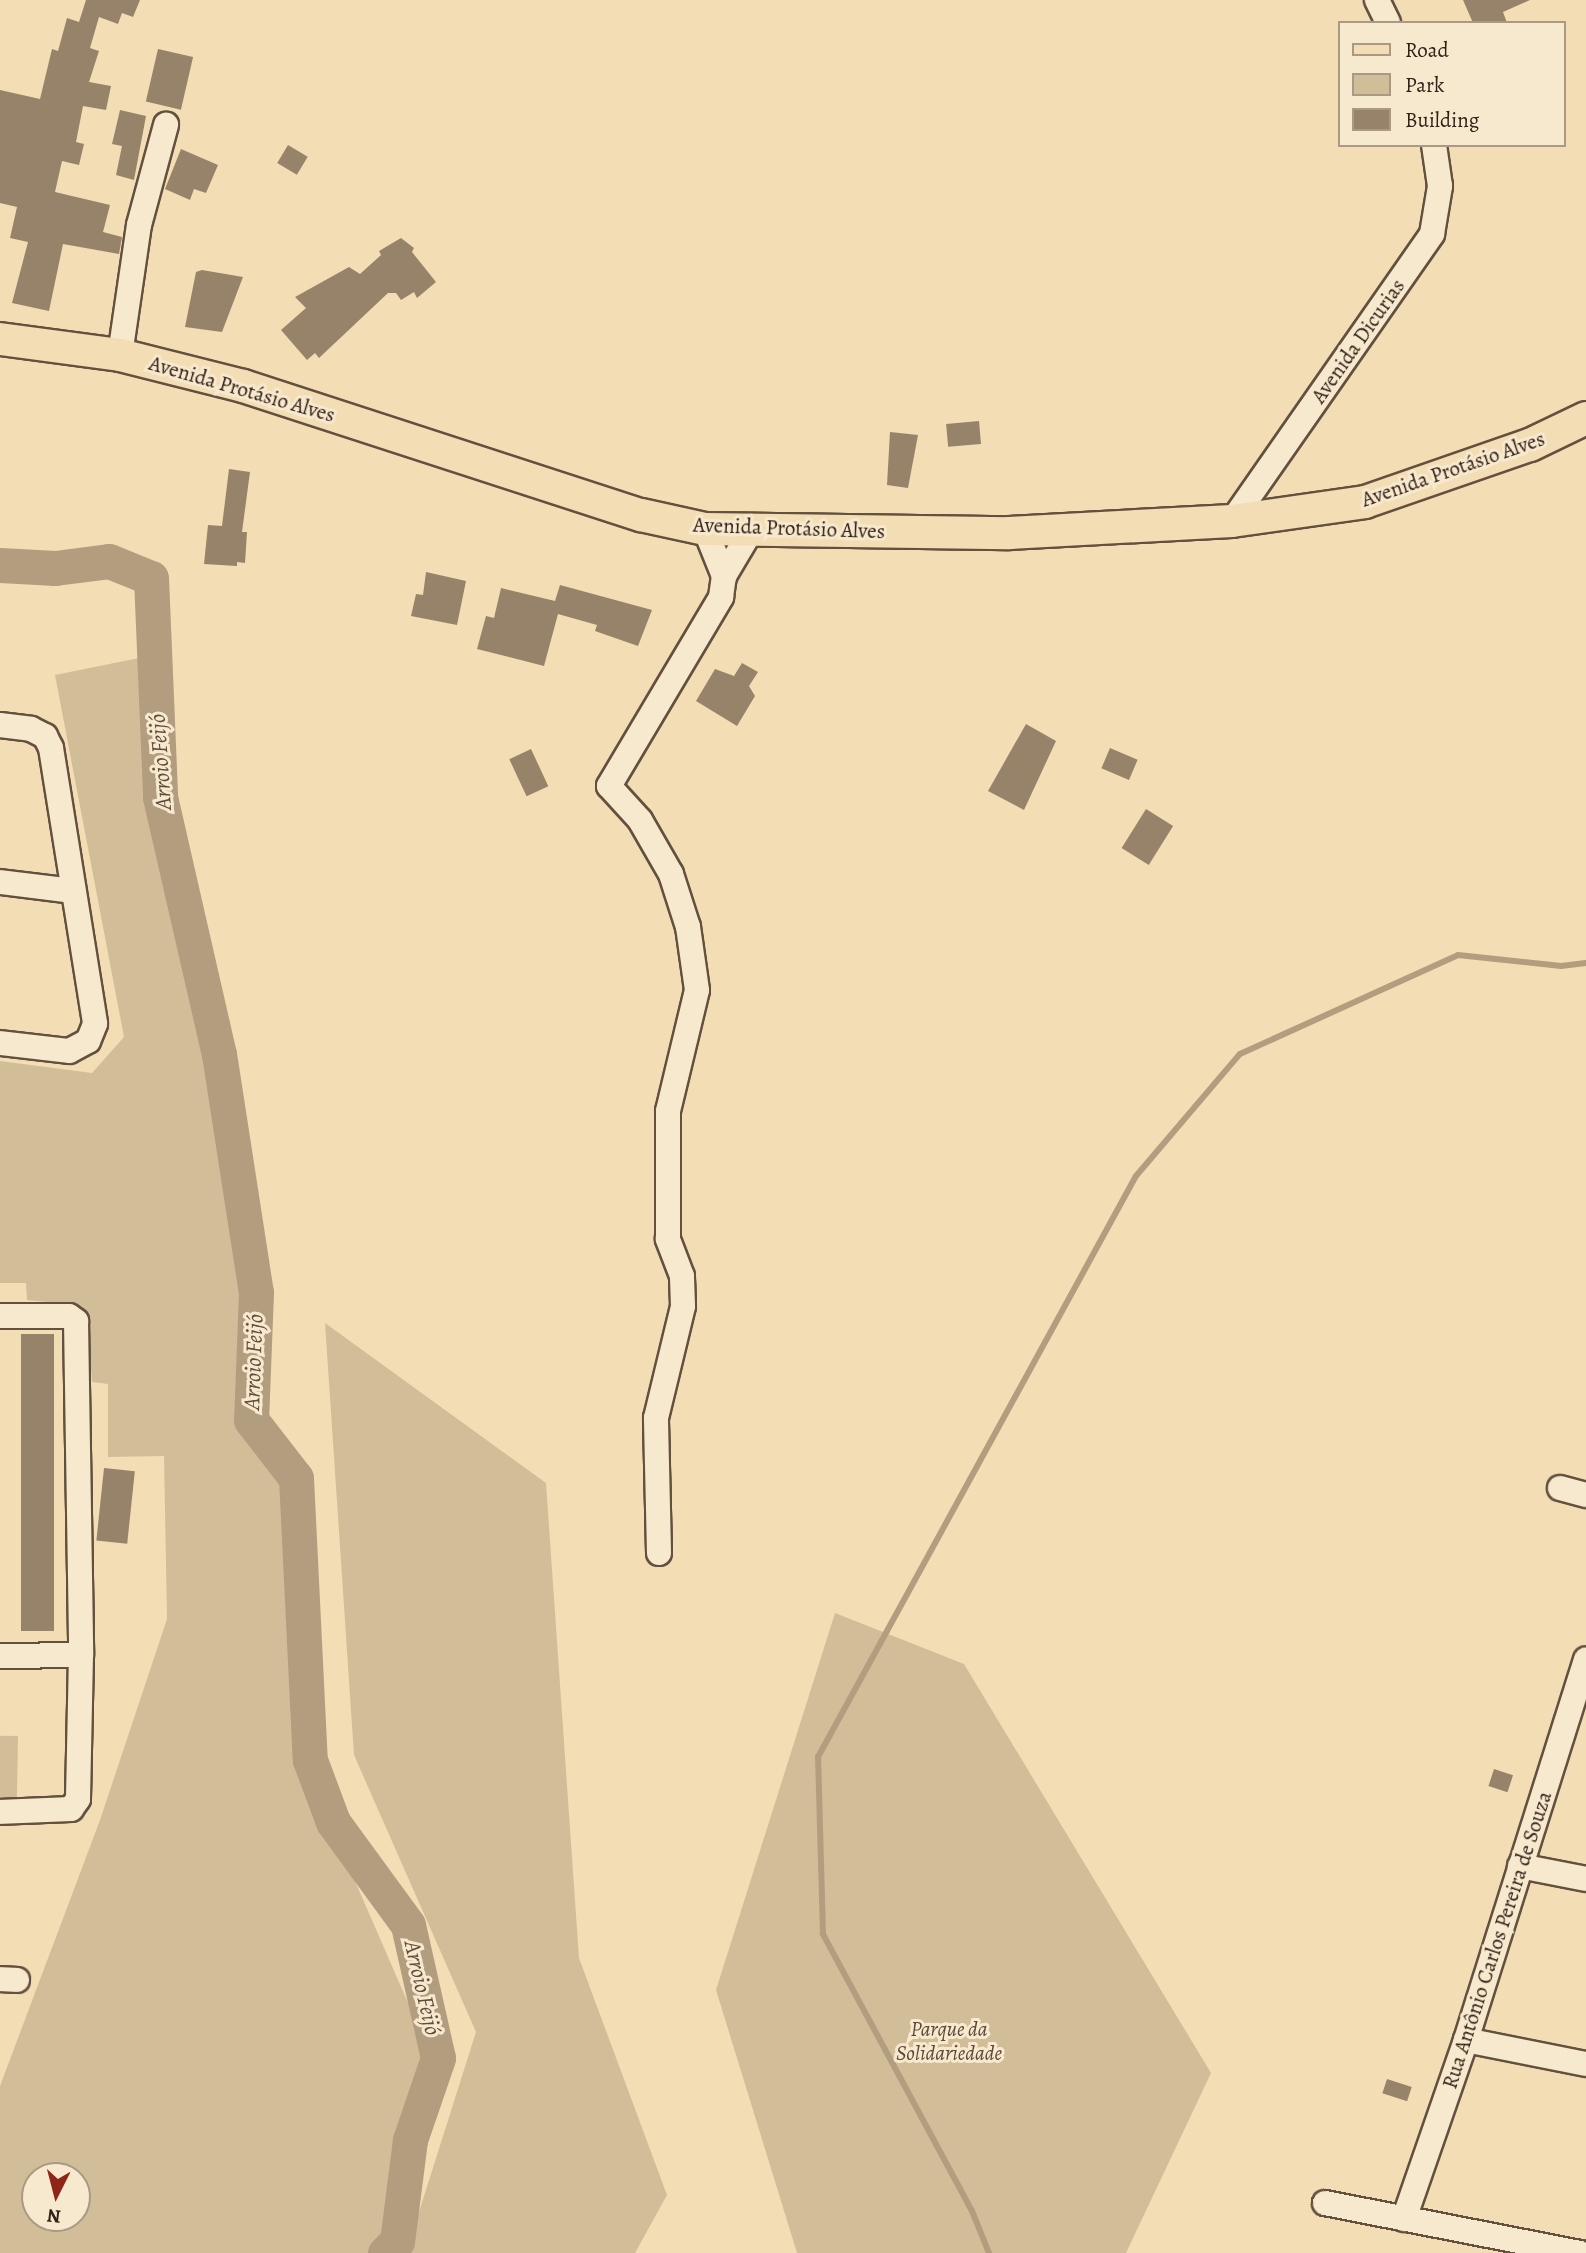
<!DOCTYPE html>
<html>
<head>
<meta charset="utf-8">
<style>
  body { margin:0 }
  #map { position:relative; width:1586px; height:2253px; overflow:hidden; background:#f3ddb4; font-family:Alegreya,serif }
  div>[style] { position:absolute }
  .green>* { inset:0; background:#d2bd99; transform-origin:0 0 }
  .stream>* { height:6px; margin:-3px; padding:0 3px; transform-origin:3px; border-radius:3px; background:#b29d7f }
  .river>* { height:35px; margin:-17.5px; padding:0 17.5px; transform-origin:17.5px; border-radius:17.5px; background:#b29d7f }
  .building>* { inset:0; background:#978369; transform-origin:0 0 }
  .roads { filter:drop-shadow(2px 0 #63503f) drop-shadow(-2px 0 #63503f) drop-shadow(0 2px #63503f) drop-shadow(0 -2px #63503f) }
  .minor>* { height:24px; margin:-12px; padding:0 12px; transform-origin:12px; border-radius:12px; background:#f7e9ce }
  .major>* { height:32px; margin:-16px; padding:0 16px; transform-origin:16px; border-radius:16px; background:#f3ddb4 }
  span { translate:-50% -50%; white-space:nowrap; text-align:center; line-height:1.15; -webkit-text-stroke:6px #f7e9ce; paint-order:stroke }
  .street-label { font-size:21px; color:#332118 }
  .park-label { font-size:21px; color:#5b4838; font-style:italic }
  .water-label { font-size:23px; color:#5f4c3c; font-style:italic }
  .legend { position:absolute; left:1338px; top:21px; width:228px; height:126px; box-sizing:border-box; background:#f7e9ce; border:2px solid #a99985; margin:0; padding:9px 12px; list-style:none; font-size:21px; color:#332118 }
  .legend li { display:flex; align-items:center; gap:14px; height:35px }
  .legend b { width:35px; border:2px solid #a99985 }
  .north { position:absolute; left:21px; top:2162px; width:70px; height:70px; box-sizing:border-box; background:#f7e9ce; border:2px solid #a99985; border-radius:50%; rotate:186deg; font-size:19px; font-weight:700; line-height:28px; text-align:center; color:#332118 }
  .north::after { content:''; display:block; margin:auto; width:24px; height:32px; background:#8f2418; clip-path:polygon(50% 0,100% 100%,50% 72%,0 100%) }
</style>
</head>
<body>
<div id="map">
  <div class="green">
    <i style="clip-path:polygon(evenodd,149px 656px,153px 797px,219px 1122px,246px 1287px,243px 1418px,287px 1480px,301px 1757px,432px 2058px,403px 2139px,391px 2231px,371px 2253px,0 2253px,0 2086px,100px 1820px,167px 1619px,164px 1456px,108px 1457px,108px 1384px,92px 1382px,87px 1314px,77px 1305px,27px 1300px,26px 1283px,0 1283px,0 1061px,92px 1073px,124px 1037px,55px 675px,149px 656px,35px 2176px,77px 2176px,77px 2218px,35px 2218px,35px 2176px)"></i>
    <i style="clip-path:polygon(325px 1323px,546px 1483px,579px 1958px,667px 2195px,635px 2253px,406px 2253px,476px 2032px,354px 1755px)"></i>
    <i style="clip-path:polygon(835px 1613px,964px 1664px,1211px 2073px,1126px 2253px,797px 2253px,716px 1990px)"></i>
    <i style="left:18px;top:1736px;width:63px;height:18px;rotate:91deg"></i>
  </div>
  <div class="stream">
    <i style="left:989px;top:2253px;width:45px;rotate:-112deg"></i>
    <i style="left:972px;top:2211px;width:315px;rotate:-118.3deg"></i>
    <i style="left:823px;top:1934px;width:177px;rotate:-91.6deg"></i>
    <i style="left:818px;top:1757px;width:662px;rotate:-61.31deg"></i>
    <i style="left:1136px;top:1176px;width:160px;rotate:-49.6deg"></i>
    <i style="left:1240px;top:1054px;width:239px;rotate:-24.4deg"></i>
    <i style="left:1458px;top:955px;width:104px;rotate:6.1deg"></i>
    <i style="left:1561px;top:966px;width:25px;rotate:-7deg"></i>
  </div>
  <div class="river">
    <i style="left:0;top:565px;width:55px;rotate:3.1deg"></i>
    <i style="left:55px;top:568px;width:54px;rotate:-7.4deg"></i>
    <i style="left:109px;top:561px;width:45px;rotate:22deg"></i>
    <i style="left:151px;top:578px;width:219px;rotate:87.6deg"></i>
    <i style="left:160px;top:797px;width:264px;rotate:77.1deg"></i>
    <i style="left:219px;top:1054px;width:241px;rotate:81.2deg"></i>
    <i style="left:256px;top:1292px;width:128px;rotate:92.2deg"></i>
    <i style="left:251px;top:1420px;width:73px;rotate:52.2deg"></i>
    <i style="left:296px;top:1478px;width:282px;rotate:87.2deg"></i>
    <i style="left:310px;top:1760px;width:66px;rotate:69.6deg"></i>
    <i style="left:333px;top:1822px;width:127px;rotate:53.9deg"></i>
    <i style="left:408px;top:1925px;width:136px;rotate:77.3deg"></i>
    <i style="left:438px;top:2058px;width:87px;rotate:108.9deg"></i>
    <i style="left:410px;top:2140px;width:102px;rotate:97.3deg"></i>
    <i style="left:397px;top:2241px;width:17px;rotate:135deg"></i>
  </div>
  <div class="building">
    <i style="clip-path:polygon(86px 0,140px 0,133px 17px,122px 13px,118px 24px,99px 17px,90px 48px,99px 51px,89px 82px,111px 86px,106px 110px,83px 106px,76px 142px,84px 144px,79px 165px,62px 161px,55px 192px,110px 205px,103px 232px,122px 237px,119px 254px,63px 244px,49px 311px,12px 303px,28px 242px,10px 238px,17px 207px,0 203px,0 90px,40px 99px,52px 49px,58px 51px,67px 18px,79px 22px)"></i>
    <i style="clip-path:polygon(1463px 0,1530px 0,1503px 12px,1507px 23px,1473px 23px)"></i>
    <i style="left:158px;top:49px;width:36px;height:54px;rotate:13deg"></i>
    <i style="clip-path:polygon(120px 110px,146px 116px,134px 180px,116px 175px,122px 146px,112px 144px)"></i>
    <i style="left:288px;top:145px;width:23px;height:21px;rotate:31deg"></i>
    <i style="clip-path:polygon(181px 149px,218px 165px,206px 193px,194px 189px,190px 200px,165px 189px)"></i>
    <i style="clip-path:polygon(401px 238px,414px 248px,412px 252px,436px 282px,417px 298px,414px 292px,401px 300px,396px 293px,388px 293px,319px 358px,315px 353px,307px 360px,281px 330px,306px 308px,295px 297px,349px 267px,360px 274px,381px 255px,379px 251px)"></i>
    <i style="clip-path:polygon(202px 270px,243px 277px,222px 332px,185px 327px,196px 272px)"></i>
    <i style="left:979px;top:421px;width:23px;height:33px;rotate:85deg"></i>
    <i style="clip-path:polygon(890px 432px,918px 435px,908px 488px,887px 485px)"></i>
    <i style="clip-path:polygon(229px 469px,250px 472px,242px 532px,247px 532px,245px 563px,237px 562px,237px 566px,204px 564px,208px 525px,222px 526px)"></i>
    <i style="clip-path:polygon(426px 572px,466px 581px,457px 625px,411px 616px,416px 594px,423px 595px)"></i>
    <i style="clip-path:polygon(560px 585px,652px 610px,638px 646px,595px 631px,597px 625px,558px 614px,544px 666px,477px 649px,486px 616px,494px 618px,501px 588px,555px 601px)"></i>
    <i style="clip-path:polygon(742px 663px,758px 672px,749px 686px,755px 696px,737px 726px,696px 701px,715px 669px,734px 676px)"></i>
    <i style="clip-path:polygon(1026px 724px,1056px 741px,1024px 810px,988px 791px)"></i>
    <i style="left:1110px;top:748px;width:30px;height:22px;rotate:23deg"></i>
    <i style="left:531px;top:749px;width:41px;height:24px;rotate:65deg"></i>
    <i style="left:1146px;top:809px;width:32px;height:46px;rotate:32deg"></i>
    <i style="left:21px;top:1334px;width:33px;height:297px"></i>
    <i style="left:104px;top:1468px;width:31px;height:73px;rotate:6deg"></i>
    <i style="left:1494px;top:1769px;width:20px;height:18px;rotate:18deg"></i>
    <i style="left:1387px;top:2079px;width:26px;height:15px;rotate:18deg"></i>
  </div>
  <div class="roads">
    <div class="minor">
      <i style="left:1377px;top:0;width:25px;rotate:64deg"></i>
      <i style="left:120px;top:355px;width:131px;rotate:-81.7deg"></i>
      <i style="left:139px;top:225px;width:104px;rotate:-74.9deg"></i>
      <i style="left:1232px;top:521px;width:350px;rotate:-55.1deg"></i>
      <i style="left:1432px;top:234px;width:49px;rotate:-80.5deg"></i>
      <i style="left:1440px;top:186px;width:41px;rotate:-98.3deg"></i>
      <i style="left:705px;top:529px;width:51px;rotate:68deg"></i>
      <i style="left:0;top:725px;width:31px;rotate:7deg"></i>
      <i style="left:31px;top:729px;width:16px;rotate:27deg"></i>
      <i style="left:45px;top:736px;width:13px;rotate:63deg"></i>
      <i style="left:51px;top:748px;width:279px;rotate:80.9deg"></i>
      <i style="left:95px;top:1024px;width:18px;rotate:112deg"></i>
      <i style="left:88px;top:1041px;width:21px;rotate:152deg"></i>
      <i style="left:69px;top:1051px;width:69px;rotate:-173.4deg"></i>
      <i style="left:0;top:882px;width:74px;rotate:7deg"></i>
      <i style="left:0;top:1316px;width:69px"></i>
      <i style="left:69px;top:1316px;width:9px;rotate:36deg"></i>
      <i style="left:76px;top:1321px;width:334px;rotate:89.1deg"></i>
      <i style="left:81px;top:1655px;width:144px;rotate:91.2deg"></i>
      <i style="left:78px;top:1799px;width:12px;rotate:125deg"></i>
      <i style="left:71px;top:1809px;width:71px;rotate:177.6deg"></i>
      <i style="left:1560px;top:1488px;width:27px;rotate:15deg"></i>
      <i style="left:659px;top:1553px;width:135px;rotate:-91.3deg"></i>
      <i style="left:656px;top:1418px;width:115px;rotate:-76.4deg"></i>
      <i style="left:683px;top:1306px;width:30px;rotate:-92deg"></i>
      <i style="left:682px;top:1276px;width:40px;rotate:-111deg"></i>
      <i style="left:668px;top:1239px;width:128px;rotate:-90deg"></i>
      <i style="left:668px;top:1111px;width:124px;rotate:-76.5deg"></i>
      <i style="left:697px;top:990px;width:64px;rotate:-98.1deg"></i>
      <i style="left:688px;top:927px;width:56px;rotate:-107.8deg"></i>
      <i style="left:671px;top:874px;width:62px;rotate:-119.9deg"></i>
      <i style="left:640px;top:820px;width:46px;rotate:-132.4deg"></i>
      <i style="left:609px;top:786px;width:220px;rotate:-59.3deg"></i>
      <i style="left:721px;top:597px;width:21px;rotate:-82deg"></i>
      <i style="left:724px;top:576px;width:55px;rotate:-59.2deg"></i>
      <i style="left:0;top:1656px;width:81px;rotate:-0.7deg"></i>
      <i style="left:1520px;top:1866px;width:67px;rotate:11.1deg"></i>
      <i style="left:0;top:1979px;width:17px;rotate:3deg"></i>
      <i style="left:1466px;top:2040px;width:122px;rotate:11.3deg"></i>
      <i style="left:1325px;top:2203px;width:260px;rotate:11.1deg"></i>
      <i style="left:1404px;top:2219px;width:189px;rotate:-70.9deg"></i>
      <i style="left:1466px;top:2040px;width:399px;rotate:-72.5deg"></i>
    </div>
    <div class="major">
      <i style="left:0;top:339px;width:121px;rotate:7.6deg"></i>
      <i style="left:120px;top:355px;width:127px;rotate:14.1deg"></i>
      <i style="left:243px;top:386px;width:418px;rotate:18deg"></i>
      <i style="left:641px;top:515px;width:66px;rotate:12.3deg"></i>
      <i style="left:705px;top:529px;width:304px;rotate:0.8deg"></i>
      <i style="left:1009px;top:533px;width:223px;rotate:-3.1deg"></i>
      <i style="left:1232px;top:521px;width:134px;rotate:-8.1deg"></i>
      <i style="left:1365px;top:502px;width:175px;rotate:-19.1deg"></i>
      <i style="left:1530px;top:445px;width:62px;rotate:-25.7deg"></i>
    </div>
  </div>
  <div class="street-label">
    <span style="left:1358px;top:341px;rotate:-55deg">Avenida Dicurias</span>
    <span style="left:242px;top:389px;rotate:16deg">Avenida Protásio Alves</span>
    <span style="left:1453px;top:469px;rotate:-19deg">Avenida Protásio Alves</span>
    <span style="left:789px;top:528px;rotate:2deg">Avenida Protásio Alves</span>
    <span style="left:1497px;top:1940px;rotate:-72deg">Rua Antônio Carlos Pereira de Souza</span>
  </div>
  <div class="park-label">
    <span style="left:949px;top:2041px">Parque da<br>Solidariedade</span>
  </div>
  <div class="water-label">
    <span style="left:161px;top:762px;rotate:-94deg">Arroio Feijó</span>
    <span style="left:254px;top:1362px;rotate:-88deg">Arroio Feijó</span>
    <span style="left:422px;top:1988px;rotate:77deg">Arroio Feijó</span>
  </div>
  <ul class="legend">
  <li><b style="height:9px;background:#f3ddb4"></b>Road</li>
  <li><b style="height:19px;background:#d2bd99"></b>Park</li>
  <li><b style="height:19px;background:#978369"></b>Building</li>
  </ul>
  <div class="north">N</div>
</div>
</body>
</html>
